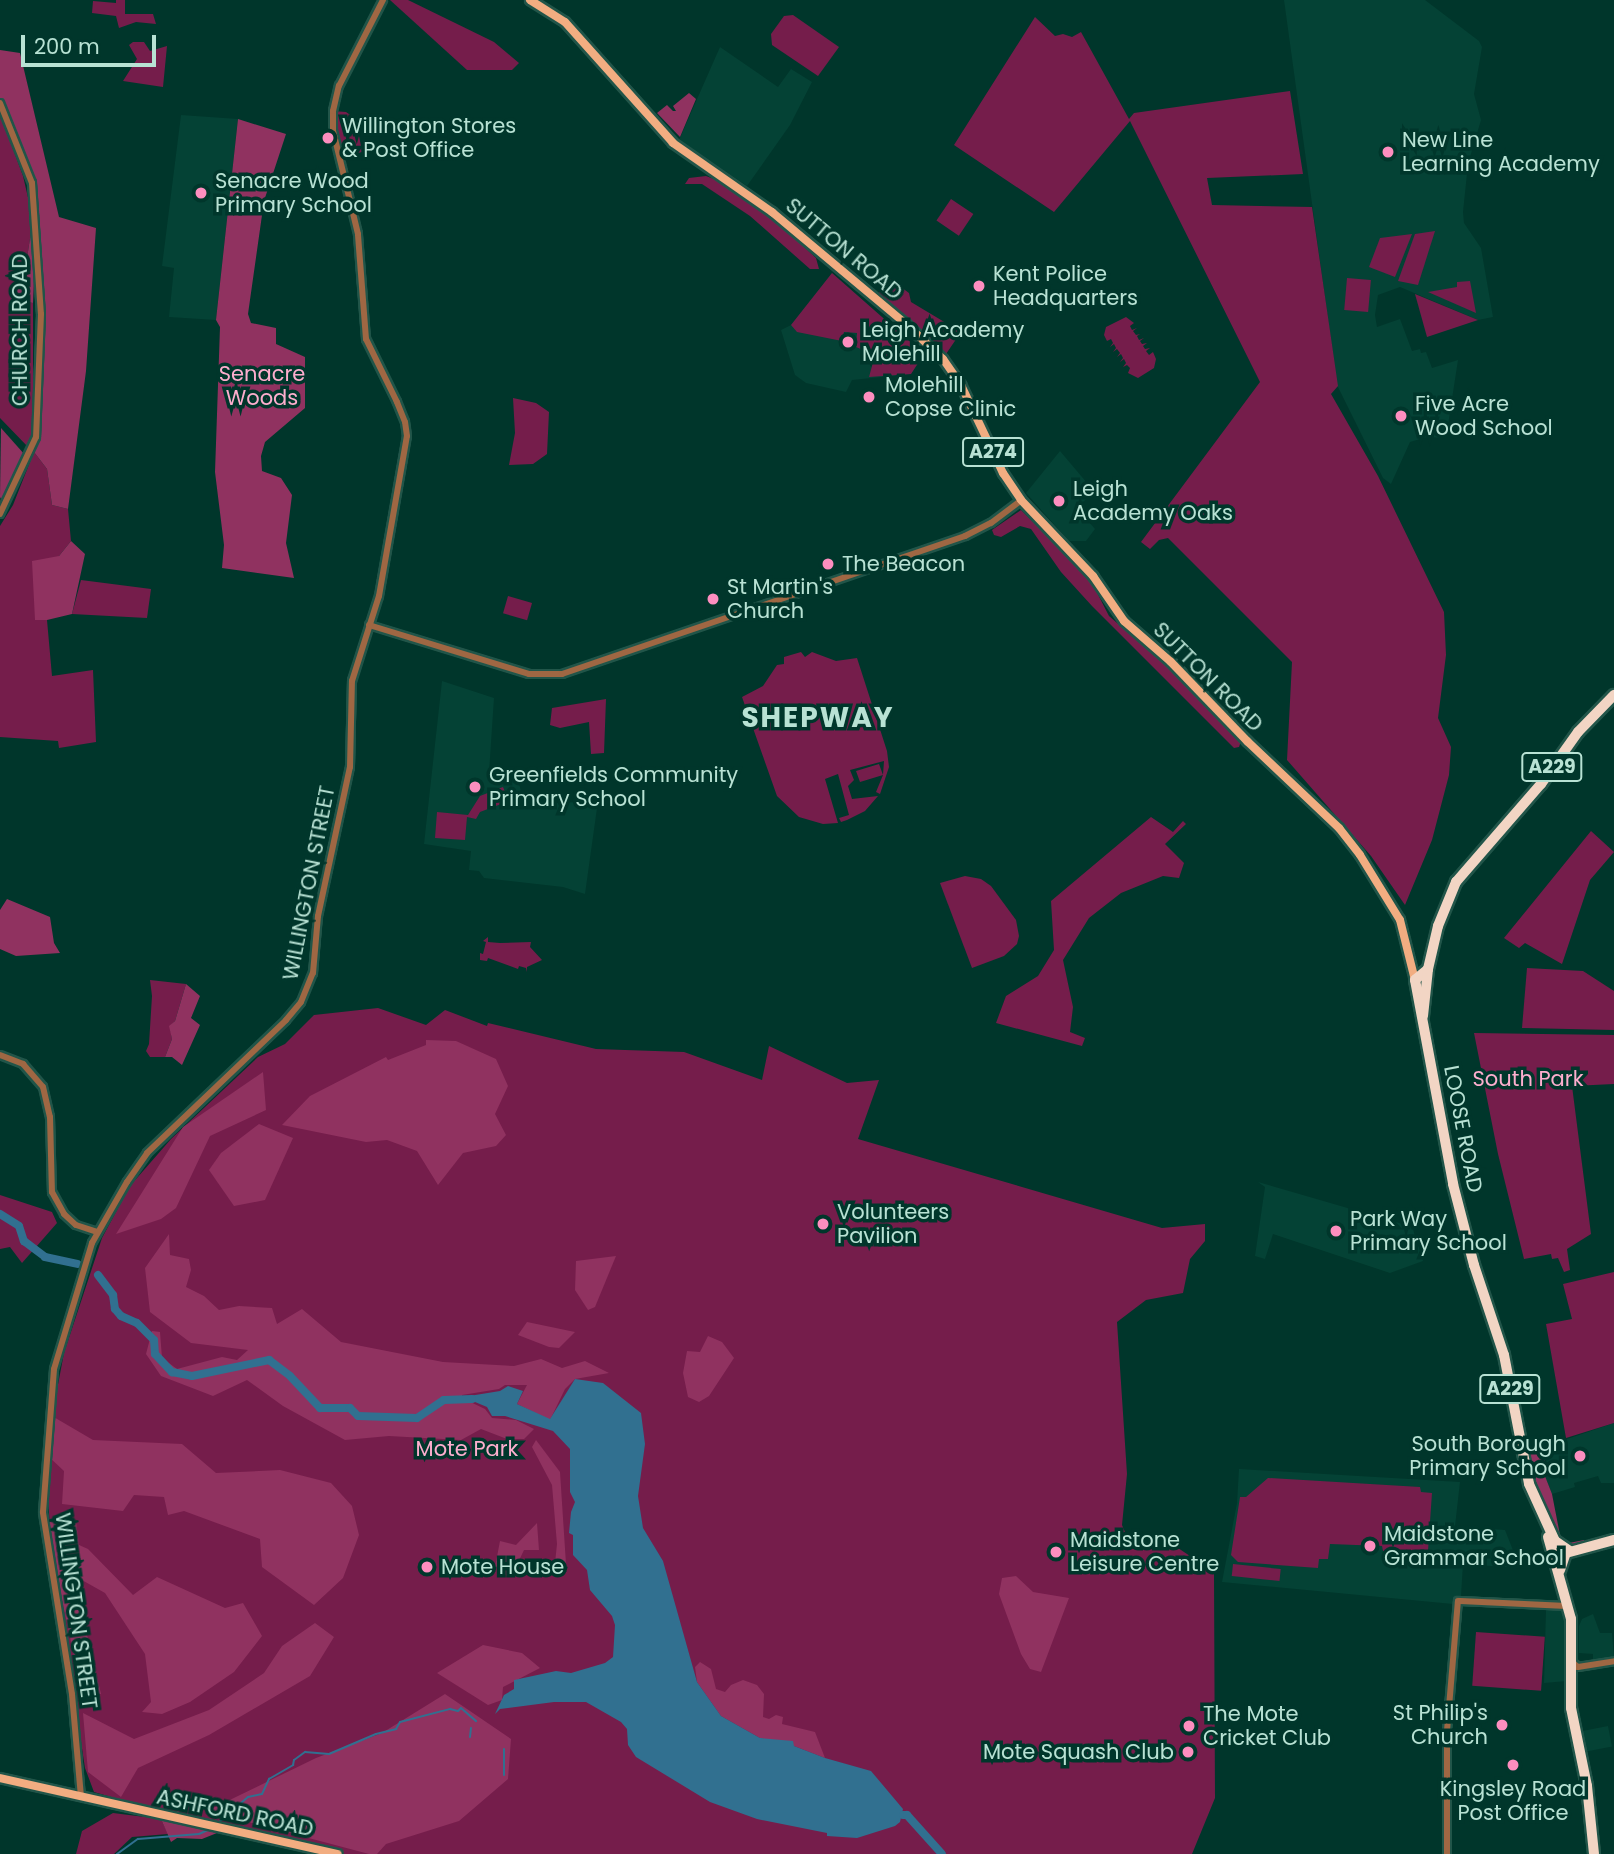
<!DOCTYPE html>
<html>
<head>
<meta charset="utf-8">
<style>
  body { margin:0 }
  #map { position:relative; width:1614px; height:1854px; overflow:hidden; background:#00362b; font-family:Poppins,sans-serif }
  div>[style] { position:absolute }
  .built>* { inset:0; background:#044235; transform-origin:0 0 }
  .green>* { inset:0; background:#751d4b; transform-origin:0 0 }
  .forest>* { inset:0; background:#903260 }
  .water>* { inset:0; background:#317090 }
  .stream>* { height:2px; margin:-1px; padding:0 1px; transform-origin:1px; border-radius:1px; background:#317090 }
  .river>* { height:8px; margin:-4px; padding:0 4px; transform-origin:4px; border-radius:4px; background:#317090 }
  .roads { filter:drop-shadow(2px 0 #215549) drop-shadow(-2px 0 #215549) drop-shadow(0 2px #215549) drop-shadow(0 -2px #215549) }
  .minor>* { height:6px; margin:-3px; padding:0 3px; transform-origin:3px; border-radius:3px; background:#9f6743 }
  .major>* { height:8px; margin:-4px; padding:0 4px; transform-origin:4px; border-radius:4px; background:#f2ad81 }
  .highway>* { height:10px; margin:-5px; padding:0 5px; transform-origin:5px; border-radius:5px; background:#f2d5c4 }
  .dots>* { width:19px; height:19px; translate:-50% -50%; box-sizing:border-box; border:4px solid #00362b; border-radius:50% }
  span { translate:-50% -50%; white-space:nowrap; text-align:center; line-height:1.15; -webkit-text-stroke:7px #00362b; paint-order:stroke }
  .shield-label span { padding:2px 5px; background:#00362b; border:2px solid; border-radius:5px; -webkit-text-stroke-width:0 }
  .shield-label { font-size:19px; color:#b8e2d4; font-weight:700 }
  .poi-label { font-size:21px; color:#b8e2d4 }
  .left { translate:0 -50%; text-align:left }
  .right { translate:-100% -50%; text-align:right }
  .street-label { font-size:21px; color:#b8e2d4 }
  .park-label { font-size:21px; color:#fdaece }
  .district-label { font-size:28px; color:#b8e2d4; font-weight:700; letter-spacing:2px }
  .scale { position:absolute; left:21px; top:35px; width:135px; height:32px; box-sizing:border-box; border:4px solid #b8e2d4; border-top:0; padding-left:9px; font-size:21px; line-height:24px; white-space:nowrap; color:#b8e2d4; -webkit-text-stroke:5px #00362b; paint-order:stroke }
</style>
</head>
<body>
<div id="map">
  <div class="built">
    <i style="clip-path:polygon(1284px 0,1425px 0,1479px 41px,1482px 47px,1474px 94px,1481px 120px,1468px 164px,1463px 212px,1464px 223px,1481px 248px,1493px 317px,1478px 320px,1400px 287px,1378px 295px,1375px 315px,1377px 327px,1400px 319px,1412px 351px,1420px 349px,1421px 353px,1426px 352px,1432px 368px,1458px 360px,1446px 438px,1427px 437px,1410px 442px,1391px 484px,1383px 478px,1337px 385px)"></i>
    <i style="clip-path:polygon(720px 47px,778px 87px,791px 69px,812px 82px,790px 125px,747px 186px,679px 140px)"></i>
    <i style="clip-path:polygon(181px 115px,238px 119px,216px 320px,169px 317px,174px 268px,162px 266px)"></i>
    <i style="clip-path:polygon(832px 273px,924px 354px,911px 374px,852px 380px,846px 392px,806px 383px,795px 375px,781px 330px,791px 325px)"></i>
    <i style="clip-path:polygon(1060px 451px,1093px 490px,1078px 509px,1095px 529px,1086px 541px,1069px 541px,1026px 493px)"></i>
    <i style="clip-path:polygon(442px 681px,494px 698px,489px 773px,518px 778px,522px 797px,537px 804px,598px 801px,585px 894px,563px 887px,484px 878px,479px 871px,469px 870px,471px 851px,424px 844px)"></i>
    <i style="clip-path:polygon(1258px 1182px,1413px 1227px,1423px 1261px,1390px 1273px,1273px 1234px,1265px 1259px,1255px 1256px,1265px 1187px)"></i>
    <i style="clip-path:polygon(1614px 1423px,1614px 1483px,1601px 1483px,1598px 1476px,1574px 1483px,1575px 1487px,1552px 1494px,1543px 1472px,1535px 1470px,1534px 1467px,1546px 1462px,1544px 1447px)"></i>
    <i style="clip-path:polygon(1239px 1469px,1460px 1482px,1455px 1526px,1505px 1530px,1520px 1568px,1463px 1564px,1461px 1596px,1455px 1597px,1453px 1604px,1222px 1582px,1237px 1503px)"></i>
    <i style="clip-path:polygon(1546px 1610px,1561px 1611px,1569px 1619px,1567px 1681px,1544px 1683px)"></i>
    <i style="clip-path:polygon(1593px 1614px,1600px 1633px,1612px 1633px,1614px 1658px,1593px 1665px,1593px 1654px,1579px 1653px,1579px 1626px,1582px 1619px)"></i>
    <i style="left:1608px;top:1726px;width:21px;height:30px;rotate:79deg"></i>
  </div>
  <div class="green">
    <i style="clip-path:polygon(116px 0,125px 0,125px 14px,153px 14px,156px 24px,136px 22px,119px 28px,116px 16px,92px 13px,93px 1px,116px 3px)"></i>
    <i style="clip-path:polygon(390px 0,408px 0,494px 42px,519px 63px,512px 70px,467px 70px)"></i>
    <i style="clip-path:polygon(793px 15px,839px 47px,818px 76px,772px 45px,771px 34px,784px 16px)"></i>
    <i style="clip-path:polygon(1035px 17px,1055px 36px,1063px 34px,1072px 37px,1081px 32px,1129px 119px,1134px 113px,1290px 91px,1303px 174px,1207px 178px,1212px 205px,1312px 207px,1338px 386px,1331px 394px,1378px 476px,1444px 612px,1446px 655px,1438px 718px,1451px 747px,1449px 775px,1432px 840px,1405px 905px,1371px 856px,1287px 760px,1292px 662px,1168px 538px,1159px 540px,1150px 549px,1141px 542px,1260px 382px,1130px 121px,1054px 212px,954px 145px)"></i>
    <i style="clip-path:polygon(133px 42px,144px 42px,150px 51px,167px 46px,163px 87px,123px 81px,137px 59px,129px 45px)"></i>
    <i style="clip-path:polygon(333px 111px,346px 112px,356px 119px,362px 152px,337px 158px)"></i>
    <i style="clip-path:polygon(0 114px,23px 176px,33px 219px,25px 271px,11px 299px,33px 303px,33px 433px,28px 447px,0 418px)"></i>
    <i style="clip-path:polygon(706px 176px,719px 181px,774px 219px,816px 258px,819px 269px,810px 269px,750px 216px,702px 184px,685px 184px,689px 178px)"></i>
    <i style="left:951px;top:199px;width:27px;height:26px;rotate:34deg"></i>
    <i style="clip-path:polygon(1435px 231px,1418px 285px,1398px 281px,1415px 234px)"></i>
    <i style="clip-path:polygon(1412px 234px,1395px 277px,1369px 267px,1380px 238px)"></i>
    <i style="clip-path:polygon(832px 273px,924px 354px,911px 374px,869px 377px,875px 355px,856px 347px,857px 333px,844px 332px,842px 341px,797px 332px,791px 325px)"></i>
    <i style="left:1347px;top:278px;width:24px;height:32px;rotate:5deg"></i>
    <i style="clip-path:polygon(890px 279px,909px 293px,911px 302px,961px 332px,946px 354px,942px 354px,877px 295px)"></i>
    <i style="clip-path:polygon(1470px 281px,1476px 313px,1428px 292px,1457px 287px,1457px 282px)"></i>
    <i style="clip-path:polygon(1415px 294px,1478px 320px,1427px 337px)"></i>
    <i style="clip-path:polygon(1126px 317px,1134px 323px,1130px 326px,1132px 330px,1137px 328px,1133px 331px,1136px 335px,1140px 334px,1137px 336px,1139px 340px,1144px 338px,1140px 341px,1142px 344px,1147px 343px,1143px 346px,1145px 349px,1150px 348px,1146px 351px,1149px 355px,1153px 352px,1156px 359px,1154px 368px,1138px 378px,1128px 373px,1130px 368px,1127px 365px,1123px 367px,1126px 363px,1124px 359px,1120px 362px,1123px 358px,1121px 354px,1117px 357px,1120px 353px,1117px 349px,1113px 352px,1116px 348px,1114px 344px,1110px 347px,1113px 343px,1111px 339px,1107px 341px,1104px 335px,1106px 327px)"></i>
    <i style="clip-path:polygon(513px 398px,536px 403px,549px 412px,547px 454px,533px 464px,509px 465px,515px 433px)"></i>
    <i style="clip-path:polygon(34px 452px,47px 469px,52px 505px,68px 509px,71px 541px,59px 556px,35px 619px,47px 620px,52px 676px,93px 670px,96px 742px,59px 748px,58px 741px,0 737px,0 526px,13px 505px)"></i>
    <i style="clip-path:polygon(1021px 510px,1090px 579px,1109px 616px,1160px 660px,1241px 741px,1239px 747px,1234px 748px,1092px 606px,1061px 572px,1031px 529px,1020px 526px,1001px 537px,994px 535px,992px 530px)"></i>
    <i style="clip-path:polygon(81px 580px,151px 589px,147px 618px,72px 614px)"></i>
    <i style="left:508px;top:596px;width:25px;height:18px;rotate:16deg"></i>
    <i style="clip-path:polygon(801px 652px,805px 657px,812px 652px,836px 661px,857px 658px,887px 751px,889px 767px,880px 794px,876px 792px,883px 775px,860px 782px,856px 771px,879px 764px,883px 775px,884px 761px,850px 770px,854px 780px,848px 786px,852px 799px,878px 796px,865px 811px,847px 820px,841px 822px,839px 818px,849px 815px,838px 774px,825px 779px,838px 823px,823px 824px,799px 817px,777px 796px,742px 697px,763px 686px,777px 665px,784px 664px,784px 657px)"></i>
    <i style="clip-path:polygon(606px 699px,604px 753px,591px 754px,589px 722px,560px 728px,550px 725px,552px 708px)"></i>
    <i style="clip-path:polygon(503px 787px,509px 801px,480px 812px,476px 819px,467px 817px,465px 840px,435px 838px,437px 812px,468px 815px,480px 796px)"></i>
    <i style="clip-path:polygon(1151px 817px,1173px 832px,1183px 821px,1186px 824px,1165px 844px,1184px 863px,1179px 878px,1163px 876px,1121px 893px,1089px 918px,1063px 960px,1073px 1007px,1070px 1032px,1085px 1038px,1082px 1046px,996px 1023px,1006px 996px,1038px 976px,1054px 950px,1051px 901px)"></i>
    <i style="clip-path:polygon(1591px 831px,1614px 852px,1590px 880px,1562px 964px,1525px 943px,1519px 948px,1504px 938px)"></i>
    <i style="clip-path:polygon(965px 876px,981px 879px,991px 886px,1016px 920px,1019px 936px,1017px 944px,1004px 956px,972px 968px,940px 883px)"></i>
    <i style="clip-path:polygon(488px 937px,488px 942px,500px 943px,531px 942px,530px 947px,542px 960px,527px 967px,527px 972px,526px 968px,519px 966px,518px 969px,488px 958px,487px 961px,480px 960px,480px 953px,483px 954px,486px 942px,483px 941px)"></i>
    <i style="clip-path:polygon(1527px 968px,1583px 971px,1614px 991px,1614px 1030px,1522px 1028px)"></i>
    <i style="clip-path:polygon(150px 980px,186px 984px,175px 1021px,170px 1026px,172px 1039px,165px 1057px,150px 1057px,146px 1051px,149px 1044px,152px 996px)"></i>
    <i style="clip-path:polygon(378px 1008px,426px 1025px,445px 1010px,487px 1026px,488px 1023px,596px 1049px,684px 1052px,762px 1080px,769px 1046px,847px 1083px,879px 1080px,858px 1139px,1162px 1228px,1205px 1224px,1205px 1241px,1190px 1259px,1183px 1293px,1146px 1300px,1117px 1322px,1127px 1474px,1122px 1525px,1125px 1532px,1139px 1546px,1155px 1549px,1175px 1546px,1214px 1572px,1215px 1798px,1192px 1854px,344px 1854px,238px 1827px,177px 1816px,94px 1792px,85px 1768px,51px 1547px,47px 1478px,52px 1416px,64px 1353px,102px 1238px,130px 1186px,171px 1139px,258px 1057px,285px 1044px,314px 1015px)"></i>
    <i style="clip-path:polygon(1474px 1033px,1614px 1035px,1614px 1084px,1572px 1086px,1591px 1234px,1567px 1249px,1570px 1270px,1564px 1272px,1558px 1258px,1552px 1259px,1551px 1254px,1524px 1259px,1498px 1154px)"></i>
    <i style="clip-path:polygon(0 1195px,52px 1212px,57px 1223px,22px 1263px,10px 1247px,0 1249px)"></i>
    <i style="clip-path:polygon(1614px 1272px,1614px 1423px,1566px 1438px,1546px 1324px,1572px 1319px,1563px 1284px)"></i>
    <i style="clip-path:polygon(1268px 1478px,1420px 1487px,1421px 1492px,1432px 1493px,1428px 1551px,1424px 1550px,1423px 1554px,1383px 1551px,1382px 1546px,1330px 1544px,1328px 1559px,1319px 1559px,1318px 1568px,1238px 1562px,1231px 1555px,1240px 1497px,1246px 1497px)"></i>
    <i style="left:1233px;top:1564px;width:48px;height:12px;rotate:6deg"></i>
    <i style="left:1476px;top:1632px;width:69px;height:54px;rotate:4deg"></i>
    <i style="clip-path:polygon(113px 1813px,161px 1819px,168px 1834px,132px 1837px,114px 1854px,76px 1854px,82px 1831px)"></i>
  </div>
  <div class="forest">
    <i style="clip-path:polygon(0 50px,20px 53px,59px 217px,96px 228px,86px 371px,68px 509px,52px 505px,47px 469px,34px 452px,39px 440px,43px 285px,35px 186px,0 100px)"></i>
    <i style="clip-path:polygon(689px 93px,696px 99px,680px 137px,657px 113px,667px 105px,673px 111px,676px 111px,673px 106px)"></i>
    <i style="clip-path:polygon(238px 119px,286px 134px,264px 201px,248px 314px,251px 323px,276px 328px,276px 344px,305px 357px,305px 408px,265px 442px,261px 456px,262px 471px,281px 478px,292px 495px,286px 543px,294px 578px,222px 568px,224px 545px,215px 472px,220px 327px,216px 320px)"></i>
    <i style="clip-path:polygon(33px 219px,35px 256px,33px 303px,11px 299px,25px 271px)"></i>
    <i style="clip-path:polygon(1px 428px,25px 455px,2px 501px,0 497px)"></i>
    <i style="clip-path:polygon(71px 541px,85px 554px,72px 614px,47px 620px,35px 620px,32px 561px,59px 556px)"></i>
    <i style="clip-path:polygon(7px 899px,50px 917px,54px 943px,60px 953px,16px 956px,0 949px,0 910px)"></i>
    <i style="clip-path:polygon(186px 984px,200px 996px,191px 1018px,200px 1025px,182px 1065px,172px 1057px,165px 1057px,172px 1039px,169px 1026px,175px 1021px)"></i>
    <i style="clip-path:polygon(426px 1040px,456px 1041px,496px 1059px,508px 1086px,495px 1114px,506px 1135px,496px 1146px,463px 1153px,438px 1185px,417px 1151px,387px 1140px,366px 1142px,282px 1125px,310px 1096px,386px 1057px,388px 1060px,426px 1045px)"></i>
    <i style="clip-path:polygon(263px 1072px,266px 1110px,210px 1136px,176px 1208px,161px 1219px,116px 1234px,183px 1127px)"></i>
    <i style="clip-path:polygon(259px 1124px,293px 1138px,265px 1200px,234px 1206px,209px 1170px,221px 1153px)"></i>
    <i style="clip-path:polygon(169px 1234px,170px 1255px,189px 1259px,191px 1270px,186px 1287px,204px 1296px,219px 1310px,239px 1306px,272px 1308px,277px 1324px,302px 1309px,341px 1342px,443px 1362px,514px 1366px,541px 1359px,562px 1368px,585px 1361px,609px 1373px,575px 1379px,565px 1389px,550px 1420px,517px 1404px,527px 1385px,505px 1385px,499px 1389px,462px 1395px,462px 1398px,485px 1409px,492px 1418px,516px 1420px,534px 1429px,524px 1439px,507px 1439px,481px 1429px,461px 1440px,389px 1436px,345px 1440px,283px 1406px,247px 1380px,213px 1396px,161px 1376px,146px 1354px,152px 1331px,160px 1332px,162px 1358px,177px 1369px,222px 1357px,237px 1360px,248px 1350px,191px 1343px,150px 1312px,145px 1268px)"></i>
    <i style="clip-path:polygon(616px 1256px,595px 1307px,588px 1310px,575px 1290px,576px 1261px)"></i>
    <i style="clip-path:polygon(527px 1322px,575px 1332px,559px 1348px,549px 1347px,518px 1335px)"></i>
    <i style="clip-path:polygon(708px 1336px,722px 1342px,734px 1358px,709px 1396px,699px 1402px,688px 1397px,683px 1373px,687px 1351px,700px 1352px)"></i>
    <i style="clip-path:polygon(52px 1416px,93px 1440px,182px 1444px,216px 1473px,280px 1470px,331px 1483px,352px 1506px,359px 1535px,343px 1578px,314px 1605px,262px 1567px,260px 1539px,184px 1511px,168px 1515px,164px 1497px,134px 1495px,123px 1511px,62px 1504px,64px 1471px,48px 1456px)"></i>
    <i style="clip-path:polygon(536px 1440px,560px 1472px,566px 1564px,555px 1563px,557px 1544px,552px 1485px,532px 1447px)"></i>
    <i style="clip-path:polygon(1544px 1449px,1545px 1465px,1534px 1467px,1535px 1470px,1543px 1471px,1552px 1494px,1560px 1535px,1569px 1543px,1584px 1540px,1585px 1543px,1571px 1547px,1559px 1540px,1553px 1528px,1539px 1493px,1528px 1451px)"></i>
    <i style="clip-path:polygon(49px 1522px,76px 1522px,79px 1545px,88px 1549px,133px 1595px,157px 1577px,225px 1608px,243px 1603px,262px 1636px,234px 1672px,190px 1702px,162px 1714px,142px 1712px,151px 1702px,145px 1654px,105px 1593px,73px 1575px,101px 1694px,82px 1694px,50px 1543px)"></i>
    <i style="clip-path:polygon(537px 1523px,539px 1550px,524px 1550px,514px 1571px,507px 1576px,495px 1567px,500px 1541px,516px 1545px)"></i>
    <i style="clip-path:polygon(1016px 1576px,1033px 1592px,1069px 1598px,1041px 1672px,1030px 1669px,1021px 1654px,999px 1594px,1002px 1578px)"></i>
    <i style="clip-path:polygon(315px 1623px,334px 1637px,310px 1676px,209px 1735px,138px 1768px,121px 1797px,88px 1772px,83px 1713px,134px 1739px,209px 1710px,264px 1673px,282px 1646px)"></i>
    <i style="clip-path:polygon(483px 1645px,522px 1653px,540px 1668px,503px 1687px,502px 1700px,488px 1705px,437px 1673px)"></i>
    <i style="clip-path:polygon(700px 1662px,711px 1669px,716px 1689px,725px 1692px,731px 1685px,743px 1680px,757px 1685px,764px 1694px,763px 1717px,769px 1719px,776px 1715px,783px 1717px,782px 1724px,815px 1732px,825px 1758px,794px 1746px,760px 1738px,721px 1716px,697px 1682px,695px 1667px)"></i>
    <i style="clip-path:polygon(445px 1694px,511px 1739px,508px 1779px,459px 1821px,386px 1844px,377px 1854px,369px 1854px,207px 1811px,316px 1758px,382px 1733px)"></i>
    <i style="clip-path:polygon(161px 1819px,217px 1833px,202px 1839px,177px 1838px,171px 1842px)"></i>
  </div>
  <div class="water">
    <i style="clip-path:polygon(575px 1379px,603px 1383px,641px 1413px,645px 1444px,638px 1496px,643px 1528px,663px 1561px,697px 1682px,721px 1716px,760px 1738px,793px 1741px,794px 1746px,825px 1758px,871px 1771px,903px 1809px,900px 1822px,895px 1826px,857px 1838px,827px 1836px,827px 1833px,757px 1819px,710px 1802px,636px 1757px,628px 1745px,627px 1729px,621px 1722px,586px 1702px,554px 1702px,500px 1709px,495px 1714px,504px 1695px,514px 1689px,514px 1680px,556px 1671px,571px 1673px,605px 1663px,613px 1657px,615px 1625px,612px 1616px,590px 1590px,587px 1570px,573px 1555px,573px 1535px,569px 1533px,571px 1512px,575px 1502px,570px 1492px,570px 1449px,553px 1431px,505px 1416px,492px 1416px,487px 1407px,463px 1397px,500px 1391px,508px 1386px,523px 1391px,517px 1404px,550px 1419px)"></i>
  </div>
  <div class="stream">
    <i style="left:470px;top:1737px;width:9px;rotate:-84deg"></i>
    <i style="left:504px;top:1749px;width:26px;rotate:90deg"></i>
    <i style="left:218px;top:1823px;width:40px;rotate:-41deg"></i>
    <i style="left:248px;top:1797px;width:14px;rotate:-12deg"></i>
    <i style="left:262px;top:1794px;width:17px;rotate:-65deg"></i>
    <i style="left:269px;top:1779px;width:28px;rotate:-30deg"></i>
    <i style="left:293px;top:1765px;width:5px;rotate:-79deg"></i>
    <i style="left:294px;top:1760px;width:14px;rotate:-36deg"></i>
    <i style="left:305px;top:1752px;width:24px;rotate:5deg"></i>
    <i style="left:329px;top:1754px;width:51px;rotate:-23.1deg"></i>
    <i style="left:376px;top:1734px;width:21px;rotate:-14deg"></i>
    <i style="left:396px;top:1729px;width:8px;rotate:-60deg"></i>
    <i style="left:400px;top:1722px;width:52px;rotate:-14.6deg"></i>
    <i style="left:450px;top:1709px;width:8px;rotate:14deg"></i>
    <i style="left:458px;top:1711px;width:4px;rotate:-45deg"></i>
    <i style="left:461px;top:1708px;width:20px;rotate:41deg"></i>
    <i style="left:117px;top:1854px;width:26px;rotate:-36deg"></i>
    <i style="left:138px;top:1839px;width:61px;rotate:-4.7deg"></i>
    <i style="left:199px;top:1834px;width:12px;rotate:-24deg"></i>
  </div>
  <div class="river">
    <i style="left:0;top:1214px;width:22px;rotate:32deg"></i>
    <i style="left:19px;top:1226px;width:16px;rotate:72deg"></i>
    <i style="left:24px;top:1241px;width:26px;rotate:37deg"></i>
    <i style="left:45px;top:1257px;width:33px;rotate:12deg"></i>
    <i style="left:98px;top:1275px;width:25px;rotate:53deg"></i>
    <i style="left:113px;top:1295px;width:14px;rotate:82deg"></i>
    <i style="left:115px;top:1309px;width:9px;rotate:49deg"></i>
    <i style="left:121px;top:1316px;width:17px;rotate:24deg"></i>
    <i style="left:137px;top:1323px;width:24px;rotate:45deg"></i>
    <i style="left:154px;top:1340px;width:14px;rotate:86deg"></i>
    <i style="left:155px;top:1354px;width:25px;rotate:47deg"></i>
    <i style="left:172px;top:1372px;width:20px;rotate:11deg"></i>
    <i style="left:192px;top:1376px;width:79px;rotate:-11.7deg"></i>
    <i style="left:269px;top:1360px;width:26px;rotate:37deg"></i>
    <i style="left:290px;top:1376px;width:44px;rotate:46.8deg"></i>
    <i style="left:320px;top:1408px;width:30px"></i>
    <i style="left:350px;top:1408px;width:11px;rotate:45deg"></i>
    <i style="left:358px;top:1416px;width:59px;rotate:1.9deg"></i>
    <i style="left:417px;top:1418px;width:32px;rotate:-34deg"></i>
    <i style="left:444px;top:1400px;width:28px;rotate:-2deg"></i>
    <i style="left:903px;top:1815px;width:4px"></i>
    <i style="left:907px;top:1815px;width:52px;rotate:48.1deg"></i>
  </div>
  <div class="roads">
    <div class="minor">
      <i style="left:0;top:103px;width:86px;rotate:68.2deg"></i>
      <i style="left:32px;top:183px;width:131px;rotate:86.1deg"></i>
      <i style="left:41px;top:314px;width:123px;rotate:92.3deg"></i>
      <i style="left:36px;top:437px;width:85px;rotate:115.1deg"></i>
      <i style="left:369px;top:625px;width:167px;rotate:17deg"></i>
      <i style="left:529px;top:674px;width:33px"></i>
      <i style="left:562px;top:674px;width:426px;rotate:-18.9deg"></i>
      <i style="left:965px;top:536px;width:29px;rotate:-27deg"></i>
      <i style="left:991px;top:523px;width:38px;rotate:-37deg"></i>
      <i style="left:0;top:1055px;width:25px;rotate:21deg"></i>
      <i style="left:23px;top:1064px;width:30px;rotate:49deg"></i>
      <i style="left:43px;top:1087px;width:31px;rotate:77deg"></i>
      <i style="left:50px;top:1117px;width:75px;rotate:88.5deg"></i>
      <i style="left:52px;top:1192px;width:25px;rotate:61deg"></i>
      <i style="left:64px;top:1214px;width:16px;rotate:43deg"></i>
      <i style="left:76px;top:1225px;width:22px;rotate:18deg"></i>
      <i style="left:1571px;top:1661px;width:9px;rotate:41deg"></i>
      <i style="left:1578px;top:1667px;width:36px;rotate:-9deg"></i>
      <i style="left:81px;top:1797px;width:103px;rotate:-95deg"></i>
      <i style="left:72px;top:1694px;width:184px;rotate:-99.1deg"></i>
      <i style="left:43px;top:1512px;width:143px;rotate:-85.6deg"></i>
      <i style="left:54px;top:1369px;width:132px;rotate:-73.2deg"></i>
      <i style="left:92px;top:1243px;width:70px;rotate:-60.2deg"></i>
      <i style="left:127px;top:1182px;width:35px;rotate:-55deg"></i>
      <i style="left:147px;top:1153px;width:192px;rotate:-43.7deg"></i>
      <i style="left:286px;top:1020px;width:23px;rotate:-50deg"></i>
      <i style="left:301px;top:1002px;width:31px;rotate:-68deg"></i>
      <i style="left:313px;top:973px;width:57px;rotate:-85deg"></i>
      <i style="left:318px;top:916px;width:152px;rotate:-77.9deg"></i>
      <i style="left:350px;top:767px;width:86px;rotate:-88.7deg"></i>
      <i style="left:352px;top:681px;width:89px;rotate:-72.4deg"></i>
      <i style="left:379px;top:596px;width:162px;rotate:-80.1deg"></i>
      <i style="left:407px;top:436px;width:14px;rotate:-98deg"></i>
      <i style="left:405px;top:422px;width:22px;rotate:-112deg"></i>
      <i style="left:397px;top:402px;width:70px;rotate:-116.2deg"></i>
      <i style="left:366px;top:339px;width:105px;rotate:-94.4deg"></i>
      <i style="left:358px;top:234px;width:106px;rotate:-103.6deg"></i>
      <i style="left:333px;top:131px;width:20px;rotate:-90deg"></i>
      <i style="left:333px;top:111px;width:26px;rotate:-77deg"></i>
      <i style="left:339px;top:86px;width:97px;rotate:-62.9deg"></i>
      <i style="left:1447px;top:1854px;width:123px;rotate:-90deg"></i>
      <i style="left:1447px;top:1731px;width:130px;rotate:-85.2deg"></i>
      <i style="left:1458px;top:1601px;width:111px;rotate:2.6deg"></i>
    </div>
    <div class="major">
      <i style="left:530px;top:0;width:41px;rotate:32.2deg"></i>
      <i style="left:565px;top:22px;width:162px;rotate:48.2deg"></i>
      <i style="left:673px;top:143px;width:121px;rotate:34.9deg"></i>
      <i style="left:772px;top:212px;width:175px;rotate:39.9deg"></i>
      <i style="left:906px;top:324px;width:51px;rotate:43.4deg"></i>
      <i style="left:943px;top:359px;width:32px;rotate:55deg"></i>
      <i style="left:961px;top:385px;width:98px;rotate:64.5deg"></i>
      <i style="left:1003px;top:473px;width:32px;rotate:56deg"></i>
      <i style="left:1021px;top:500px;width:105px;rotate:46.5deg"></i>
      <i style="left:1093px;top:576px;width:55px;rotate:55.4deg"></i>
      <i style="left:1124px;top:621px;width:62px;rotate:41.1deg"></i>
      <i style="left:1171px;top:662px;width:110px;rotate:46.1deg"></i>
      <i style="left:1247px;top:741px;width:127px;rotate:43.4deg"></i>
      <i style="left:1339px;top:828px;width:34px;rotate:52deg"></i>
      <i style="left:1360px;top:855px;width:76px;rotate:58.4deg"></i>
      <i style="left:1400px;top:920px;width:62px;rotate:76deg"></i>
      <i style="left:0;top:1778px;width:346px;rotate:12.7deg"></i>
    </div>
    <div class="highway">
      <i style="left:1428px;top:969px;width:17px;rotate:140deg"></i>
      <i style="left:1415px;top:980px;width:208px;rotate:79.4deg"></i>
      <i style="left:1453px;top:1184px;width:84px;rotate:75.5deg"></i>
      <i style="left:1474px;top:1265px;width:95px;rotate:71.6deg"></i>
      <i style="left:1504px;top:1355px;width:131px;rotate:79deg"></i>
      <i style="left:1529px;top:1484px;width:63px;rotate:65.5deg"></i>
      <i style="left:1555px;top:1541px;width:18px;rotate:34deg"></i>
      <i style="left:1423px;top:1016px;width:47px;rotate:-83.9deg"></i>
      <i style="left:1428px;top:969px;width:44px;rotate:-76.9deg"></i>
      <i style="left:1438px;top:926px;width:48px;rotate:-67.8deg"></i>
      <i style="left:1456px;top:882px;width:130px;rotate:-49.1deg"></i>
      <i style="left:1541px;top:784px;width:64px;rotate:-54.6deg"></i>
      <i style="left:1578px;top:732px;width:52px;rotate:-45.8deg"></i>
      <i style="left:1548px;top:1537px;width:85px;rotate:74.3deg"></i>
      <i style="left:1571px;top:1619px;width:89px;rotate:90deg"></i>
      <i style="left:1571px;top:1708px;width:80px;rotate:78.4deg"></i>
      <i style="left:1587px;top:1786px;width:68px;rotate:84.1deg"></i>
      <i style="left:1560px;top:1570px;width:18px;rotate:-71deg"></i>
      <i style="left:1566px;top:1553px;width:50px;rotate:-15.2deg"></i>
    </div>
  </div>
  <div class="dots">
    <i style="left:328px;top:138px;background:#fd8ebf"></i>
    <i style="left:1388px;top:152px;background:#fd8ebf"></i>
    <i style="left:201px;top:193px;background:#fd8ebf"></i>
    <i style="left:979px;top:286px;background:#fd8ebf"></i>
    <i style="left:848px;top:342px;background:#fd8ebf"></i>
    <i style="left:869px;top:397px;background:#fd8ebf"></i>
    <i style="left:1401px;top:416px;background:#fd8ebf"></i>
    <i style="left:1059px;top:501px;background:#fd8ebf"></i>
    <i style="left:828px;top:564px;background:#fd8ebf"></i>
    <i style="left:713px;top:599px;background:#fd8ebf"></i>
    <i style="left:475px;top:787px;background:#fd8ebf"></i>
    <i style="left:823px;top:1224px;background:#fd8ebf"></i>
    <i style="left:1336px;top:1231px;background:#fd8ebf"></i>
    <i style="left:1580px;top:1456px;background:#fd8ebf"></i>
    <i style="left:1370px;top:1546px;background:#fd8ebf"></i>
    <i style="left:1056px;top:1552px;background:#fd8ebf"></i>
    <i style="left:427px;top:1567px;background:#fd8ebf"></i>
    <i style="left:1502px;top:1725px;background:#fd8ebf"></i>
    <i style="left:1189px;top:1726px;background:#fd8ebf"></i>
    <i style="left:1188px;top:1752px;background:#fd8ebf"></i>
    <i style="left:1513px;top:1765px;background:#fd8ebf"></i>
  </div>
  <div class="shield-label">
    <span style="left:993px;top:452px">A274</span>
    <span style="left:1552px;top:767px">A229</span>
    <span style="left:1510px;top:1389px">A229</span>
  </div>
  <div class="poi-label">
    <span class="left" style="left:342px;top:138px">Willington Stores<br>&amp; Post Office</span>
    <span class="left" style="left:1402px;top:152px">New Line<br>Learning Academy</span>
    <span class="left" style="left:215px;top:193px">Senacre Wood<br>Primary School</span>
    <span class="left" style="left:993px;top:286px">Kent Police<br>Headquarters</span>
    <span class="left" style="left:862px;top:342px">Leigh Academy<br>Molehill</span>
    <span class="left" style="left:885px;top:397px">Molehill<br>Copse Clinic</span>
    <span class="left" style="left:1415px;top:416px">Five Acre<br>Wood School</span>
    <span class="left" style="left:1073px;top:501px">Leigh<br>Academy Oaks</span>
    <span class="left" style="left:842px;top:564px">The Beacon</span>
    <span class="left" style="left:727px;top:599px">St Martin's<br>Church</span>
    <span class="left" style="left:489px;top:787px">Greenfields Community<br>Primary School</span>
    <span class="left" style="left:837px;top:1224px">Volunteers<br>Pavilion</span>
    <span class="left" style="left:1350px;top:1231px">Park Way<br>Primary School</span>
    <span class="right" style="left:1566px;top:1456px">South Borough<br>Primary School</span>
    <span class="left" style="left:1384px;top:1546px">Maidstone<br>Grammar School</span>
    <span class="left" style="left:1070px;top:1552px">Maidstone<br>Leisure Centre</span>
    <span class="left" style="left:441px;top:1567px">Mote House</span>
    <span class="right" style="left:1488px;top:1725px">St Philip's<br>Church</span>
    <span class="left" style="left:1203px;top:1726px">The Mote<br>Cricket Club</span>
    <span class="right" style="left:1174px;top:1752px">Mote Squash Club</span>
    <span style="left:1513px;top:1801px">Kingsley Road<br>Post Office</span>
  </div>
  <div class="street-label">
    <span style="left:844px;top:249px;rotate:40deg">SUTTON ROAD</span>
    <span style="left:20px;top:330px;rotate:-90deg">CHURCH ROAD</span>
    <span style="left:1208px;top:677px;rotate:45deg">SUTTON ROAD</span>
    <span style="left:309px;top:883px;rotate:-79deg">WILLINGTON STREET</span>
    <span style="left:1463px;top:1129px;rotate:79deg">LOOSE ROAD</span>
    <span style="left:76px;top:1611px;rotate:82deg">WILLINGTON STREET</span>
    <span style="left:235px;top:1813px;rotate:12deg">ASHFORD ROAD</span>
  </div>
  <div class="park-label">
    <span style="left:262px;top:386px">Senacre<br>Woods</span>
    <span style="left:1528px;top:1079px">South Park</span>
    <span style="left:467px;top:1449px">Mote Park</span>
  </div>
  <div class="district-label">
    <span style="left:818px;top:718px">SHEPWAY</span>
  </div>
  <div class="scale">200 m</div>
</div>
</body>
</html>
